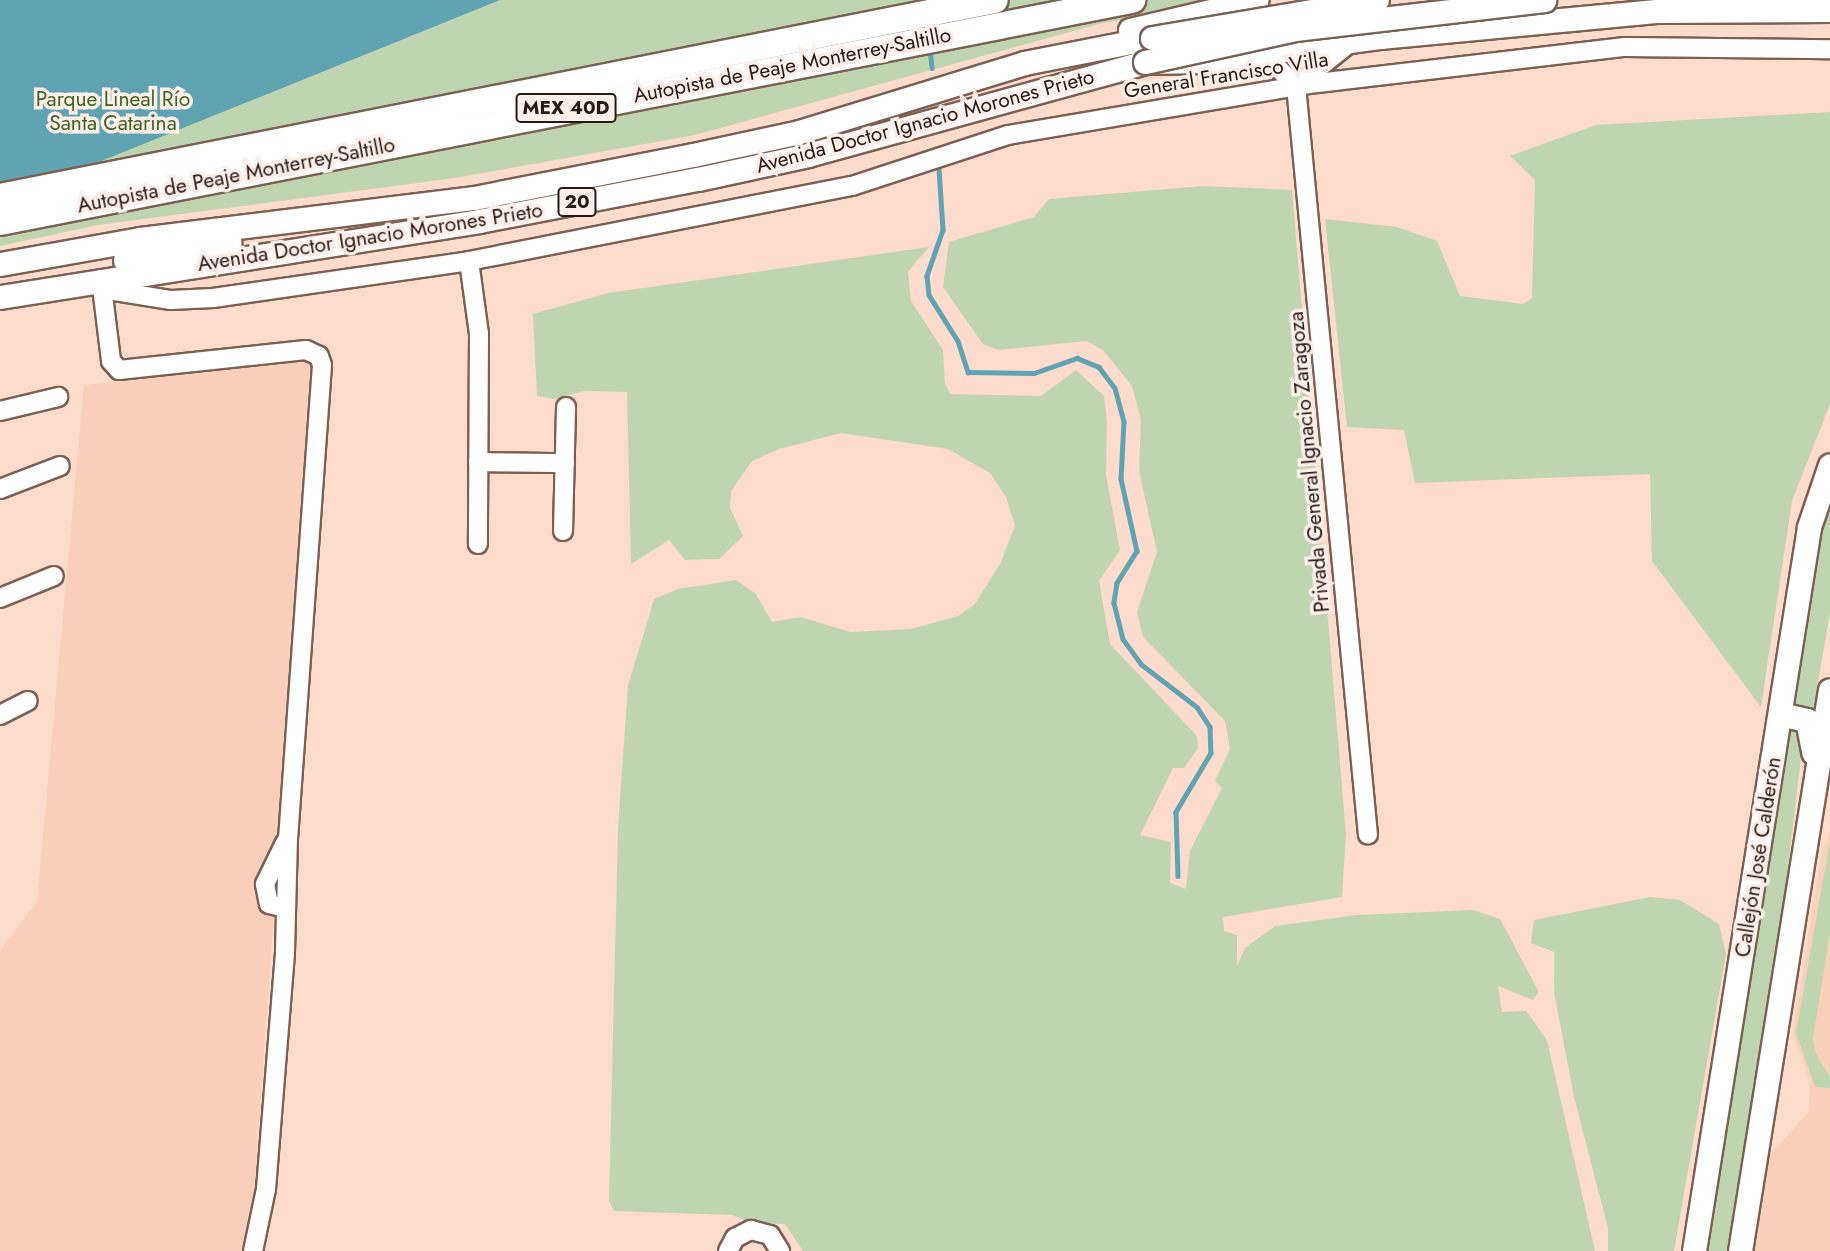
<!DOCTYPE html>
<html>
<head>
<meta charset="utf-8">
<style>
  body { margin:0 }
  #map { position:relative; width:1830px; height:1251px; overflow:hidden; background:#fedccd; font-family:Jost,sans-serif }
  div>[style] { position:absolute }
  .built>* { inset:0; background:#fad0bd }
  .green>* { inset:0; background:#bfd5b2 }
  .water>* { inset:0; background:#60a3b2 }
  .stream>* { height:4.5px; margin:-2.25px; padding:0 2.25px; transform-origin:2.25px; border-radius:2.25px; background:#60a3b2 }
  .roads { filter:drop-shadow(2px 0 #7d6052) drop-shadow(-2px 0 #7d6052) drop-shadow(0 2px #7d6052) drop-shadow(0 -2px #7d6052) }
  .minor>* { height:18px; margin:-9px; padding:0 9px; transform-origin:9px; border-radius:9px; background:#fff }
  .major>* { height:23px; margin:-11.5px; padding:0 11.5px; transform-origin:11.5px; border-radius:11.5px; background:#fff }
  .highway>* { height:26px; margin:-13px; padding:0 13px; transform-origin:13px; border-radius:13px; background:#fff }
  .bridges { filter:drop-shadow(2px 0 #7d6052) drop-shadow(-2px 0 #7d6052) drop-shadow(0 2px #7d6052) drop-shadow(0 -2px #7d6052) }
  .major-bridge>* { height:23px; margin:-11.5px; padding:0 11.5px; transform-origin:11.5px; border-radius:11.5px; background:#fff }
  span { translate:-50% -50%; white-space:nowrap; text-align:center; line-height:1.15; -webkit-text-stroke:7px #fceee8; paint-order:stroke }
  .shield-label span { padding:2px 5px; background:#fceee8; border:2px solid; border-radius:5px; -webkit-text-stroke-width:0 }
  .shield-label { font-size:19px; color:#271b15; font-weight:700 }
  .street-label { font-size:21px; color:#271b15 }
  .park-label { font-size:21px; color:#3f6323 }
</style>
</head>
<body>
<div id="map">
  <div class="built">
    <i style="clip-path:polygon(313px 361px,250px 1251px,0 1251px,0 951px,37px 901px,84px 385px)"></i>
    <i style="clip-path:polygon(1830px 832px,1830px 1251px,1748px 1251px,1762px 1163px,1809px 1111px,1810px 1083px,1793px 1033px,1822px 852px)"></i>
  </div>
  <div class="green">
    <i style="clip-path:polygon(0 0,1226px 0,1099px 24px,695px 135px,455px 178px,98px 225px,0 246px)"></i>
    <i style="clip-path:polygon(1830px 112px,1830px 404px,1792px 501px,1761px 707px,1652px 561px,1650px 474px,1415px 483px,1404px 430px,1347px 427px,1325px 219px,1397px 227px,1437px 241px,1460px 296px,1523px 304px,1532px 298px,1535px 180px,1510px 156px,1596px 125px)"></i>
    <i style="clip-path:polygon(1203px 186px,1292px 190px,1346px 834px,1342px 897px,1223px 917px,1224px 931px,1237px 935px,1237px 966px,1245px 948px,1275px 926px,1357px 915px,1473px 910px,1500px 919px,1539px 992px,1533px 1000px,1498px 986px,1502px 1012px,1526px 1011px,1547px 1040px,1595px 1251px,803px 1251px,785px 1224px,752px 1223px,732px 1215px,614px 1211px,609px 1201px,618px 828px,628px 686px,654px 599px,678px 589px,736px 580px,756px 594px,772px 622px,801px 617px,850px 632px,911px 629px,958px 616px,975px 604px,1000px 564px,1015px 526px,1006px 497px,990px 473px,948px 449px,841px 433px,779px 449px,752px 461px,731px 491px,730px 508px,743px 536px,719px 559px,685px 560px,669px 540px,631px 564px,627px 392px,584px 391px,554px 399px,537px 396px,533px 314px,608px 293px,929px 247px,908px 272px,911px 301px,943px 350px,945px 384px,950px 394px,1041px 396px,1076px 370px,1104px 396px,1107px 422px,1106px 475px,1120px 550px,1099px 581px,1110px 644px,1197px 736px,1198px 748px,1184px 768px,1173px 768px,1140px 835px,1171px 842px,1170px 883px,1186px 889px,1190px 851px,1222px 788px,1215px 781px,1230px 749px,1225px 721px,1143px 637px,1137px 612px,1157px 552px,1139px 471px,1141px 420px,1132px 386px,1103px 350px,1086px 341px,999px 350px,983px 344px,943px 287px,949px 242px,1034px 217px,1049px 199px)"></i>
    <i style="clip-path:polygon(1830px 484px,1830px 613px,1813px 710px,1788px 709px,1814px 530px)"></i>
    <i style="clip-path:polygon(1785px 720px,1804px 733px,1777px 958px,1731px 1251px,1709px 1251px)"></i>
    <i style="clip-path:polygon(1830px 841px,1830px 933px,1813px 1038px,1816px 1054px,1830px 1077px,1830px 1088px,1815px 1087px,1796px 1033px)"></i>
    <i style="clip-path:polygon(1650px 897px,1680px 900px,1719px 924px,1726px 954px,1674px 1251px,1608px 1251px,1608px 1228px,1574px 1097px,1554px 992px,1554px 952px,1531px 943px,1534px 920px)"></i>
  </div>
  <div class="water">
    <i style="clip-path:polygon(0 0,500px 0,0 202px)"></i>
  </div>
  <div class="stream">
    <i style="left:930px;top:48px;width:20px;rotate:84deg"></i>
    <i style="left:939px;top:169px;width:61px;rotate:86.2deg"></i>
    <i style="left:943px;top:230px;width:49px;rotate:109.2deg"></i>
    <i style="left:927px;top:276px;width:19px;rotate:84deg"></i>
    <i style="left:929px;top:295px;width:54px;rotate:57.8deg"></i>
    <i style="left:958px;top:341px;width:33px;rotate:72deg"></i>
    <i style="left:968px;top:372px;width:66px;rotate:0.9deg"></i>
    <i style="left:1034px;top:373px;width:46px;rotate:-19.2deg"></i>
    <i style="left:1077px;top:358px;width:24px;rotate:22deg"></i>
    <i style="left:1099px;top:367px;width:26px;rotate:53deg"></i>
    <i style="left:1115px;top:388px;width:35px;rotate:75deg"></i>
    <i style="left:1124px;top:422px;width:57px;rotate:93deg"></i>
    <i style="left:1121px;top:479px;width:74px;rotate:77.5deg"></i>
    <i style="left:1137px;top:551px;width:38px;rotate:122deg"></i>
    <i style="left:1117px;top:583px;width:20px;rotate:99deg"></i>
    <i style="left:1114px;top:603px;width:37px;rotate:76deg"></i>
    <i style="left:1123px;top:639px;width:31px;rotate:54deg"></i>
    <i style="left:1141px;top:664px;width:71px;rotate:37.5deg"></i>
    <i style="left:1197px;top:707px;width:24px;rotate:57deg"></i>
    <i style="left:1210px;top:727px;width:26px;rotate:88deg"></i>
    <i style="left:1211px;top:753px;width:69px;rotate:120.7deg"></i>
    <i style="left:1176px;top:812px;width:64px;rotate:88.2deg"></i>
  </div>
  <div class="roads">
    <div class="minor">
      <i style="left:1261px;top:51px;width:49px;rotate:45deg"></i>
      <i style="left:1296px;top:86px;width:752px;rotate:84.51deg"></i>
      <i style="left:1296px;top:86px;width:72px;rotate:-38.8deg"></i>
      <i style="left:469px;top:261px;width:74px;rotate:82.2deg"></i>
      <i style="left:479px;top:334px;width:210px;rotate:90.3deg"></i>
      <i style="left:101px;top:279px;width:83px;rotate:83deg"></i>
      <i style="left:111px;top:361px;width:12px;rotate:48deg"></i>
      <i style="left:119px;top:370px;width:188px;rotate:-6.1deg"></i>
      <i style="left:306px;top:350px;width:14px;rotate:25deg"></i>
      <i style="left:319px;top:356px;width:9px;rotate:72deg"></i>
      <i style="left:322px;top:365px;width:473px;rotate:94.1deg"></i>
      <i style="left:288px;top:837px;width:116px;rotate:91.5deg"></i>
      <i style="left:285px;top:953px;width:237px;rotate:94.6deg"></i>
      <i style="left:266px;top:1189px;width:63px;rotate:101.8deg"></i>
      <i style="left:102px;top:289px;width:70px;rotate:9.1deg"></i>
      <i style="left:171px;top:300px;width:42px;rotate:-2.7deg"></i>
      <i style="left:213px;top:298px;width:259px;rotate:-8.2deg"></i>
      <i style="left:469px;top:261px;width:390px;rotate:-11.1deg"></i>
      <i style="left:852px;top:186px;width:164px;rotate:-18.1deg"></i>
      <i style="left:1008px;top:135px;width:305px;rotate:-9.6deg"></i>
      <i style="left:1309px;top:84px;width:318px;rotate:-6.7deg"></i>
      <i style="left:1625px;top:47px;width:205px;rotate:0.6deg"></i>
      <i style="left:0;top:411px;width:60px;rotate:-13.6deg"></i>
      <i style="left:478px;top:462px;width:87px;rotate:0.7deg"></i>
      <i style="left:0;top:489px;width:64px;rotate:-21deg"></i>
      <i style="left:563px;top:531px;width:124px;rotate:-88.6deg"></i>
      <i style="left:0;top:598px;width:58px;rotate:-22.2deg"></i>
      <i style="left:0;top:715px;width:31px;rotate:-27deg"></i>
      <i style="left:285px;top:843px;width:46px;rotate:116deg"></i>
      <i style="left:265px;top:884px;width:20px;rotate:79deg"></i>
      <i style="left:269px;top:904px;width:16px;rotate:14deg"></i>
      <i style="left:728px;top:1251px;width:15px;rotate:-62deg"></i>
      <i style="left:735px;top:1238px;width:18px;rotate:-27deg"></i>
      <i style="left:751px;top:1230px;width:20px;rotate:15deg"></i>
      <i style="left:770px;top:1235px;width:19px;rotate:58deg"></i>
    </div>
    <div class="major">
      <i style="left:1130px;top:30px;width:130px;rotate:-13.3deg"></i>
      <i style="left:125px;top:260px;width:106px;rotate:-9.8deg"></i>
      <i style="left:0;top:264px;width:142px;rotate:-10.1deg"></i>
      <i style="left:140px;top:239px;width:337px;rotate:-7deg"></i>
      <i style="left:474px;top:198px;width:223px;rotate:-11.1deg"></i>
      <i style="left:693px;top:155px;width:108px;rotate:-12.2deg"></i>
      <i style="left:799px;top:132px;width:235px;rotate:-17deg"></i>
      <i style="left:1024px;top:63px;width:130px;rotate:-11.1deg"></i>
      <i style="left:0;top:297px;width:485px;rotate:-9deg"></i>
      <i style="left:479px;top:221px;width:223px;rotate:-10.9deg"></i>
      <i style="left:698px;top:179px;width:113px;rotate:-12.3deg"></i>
      <i style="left:808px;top:155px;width:350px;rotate:-15.4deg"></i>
      <i style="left:1145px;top:62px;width:58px;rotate:-1deg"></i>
      <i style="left:1203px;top:61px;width:179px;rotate:-7.7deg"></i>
      <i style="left:1380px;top:37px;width:277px;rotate:-5.4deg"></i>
      <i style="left:1656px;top:11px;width:174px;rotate:-0.3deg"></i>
      <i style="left:1780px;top:714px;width:28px;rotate:13deg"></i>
      <i style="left:1807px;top:720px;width:33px;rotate:79deg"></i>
      <i style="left:1694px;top:1251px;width:733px;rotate:-80.97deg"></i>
      <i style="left:1809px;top:527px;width:65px;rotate:-71.3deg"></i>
      <i style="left:1740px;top:1251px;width:568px;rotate:-80.89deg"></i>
    </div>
    <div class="highway">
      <i style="left:0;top:197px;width:1014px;rotate:-11.2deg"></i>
      <i style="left:0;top:222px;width:1154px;rotate:-11.1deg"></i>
    </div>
  </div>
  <div class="bridges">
    <div class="major-bridge">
      <i style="left:1152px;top:38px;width:228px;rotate:-9.6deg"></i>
      <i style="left:1145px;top:62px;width:154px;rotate:-12.4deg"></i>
      <i style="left:1295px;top:29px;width:251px;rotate:-6.6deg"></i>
    </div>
  </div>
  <div class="shield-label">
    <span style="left:566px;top:108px">MEX 40D</span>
    <span style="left:577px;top:202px">20</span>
  </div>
  <div class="street-label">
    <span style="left:792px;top:65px;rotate:-11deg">Autopista de Peaje Monterrey-Saltillo</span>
    <span style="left:1226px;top:75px;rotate:-9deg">General Francisco Villa</span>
    <span style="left:925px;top:121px;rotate:-15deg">Avenida Doctor Ignacio Morones Prieto</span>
    <span style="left:236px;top:175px;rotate:-11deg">Autopista de Peaje Monterrey-Saltillo</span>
    <span style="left:370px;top:237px;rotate:-9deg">Avenida Doctor Ignacio Morones Prieto</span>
    <span style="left:1309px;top:462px;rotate:-95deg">Privada General Ignacio Zaragoza</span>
    <span style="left:1758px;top:857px;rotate:-81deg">Callejón José Calderón</span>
  </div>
  <div class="park-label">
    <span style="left:113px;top:111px">Parque Lineal Río<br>Santa Catarina</span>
  </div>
</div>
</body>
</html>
